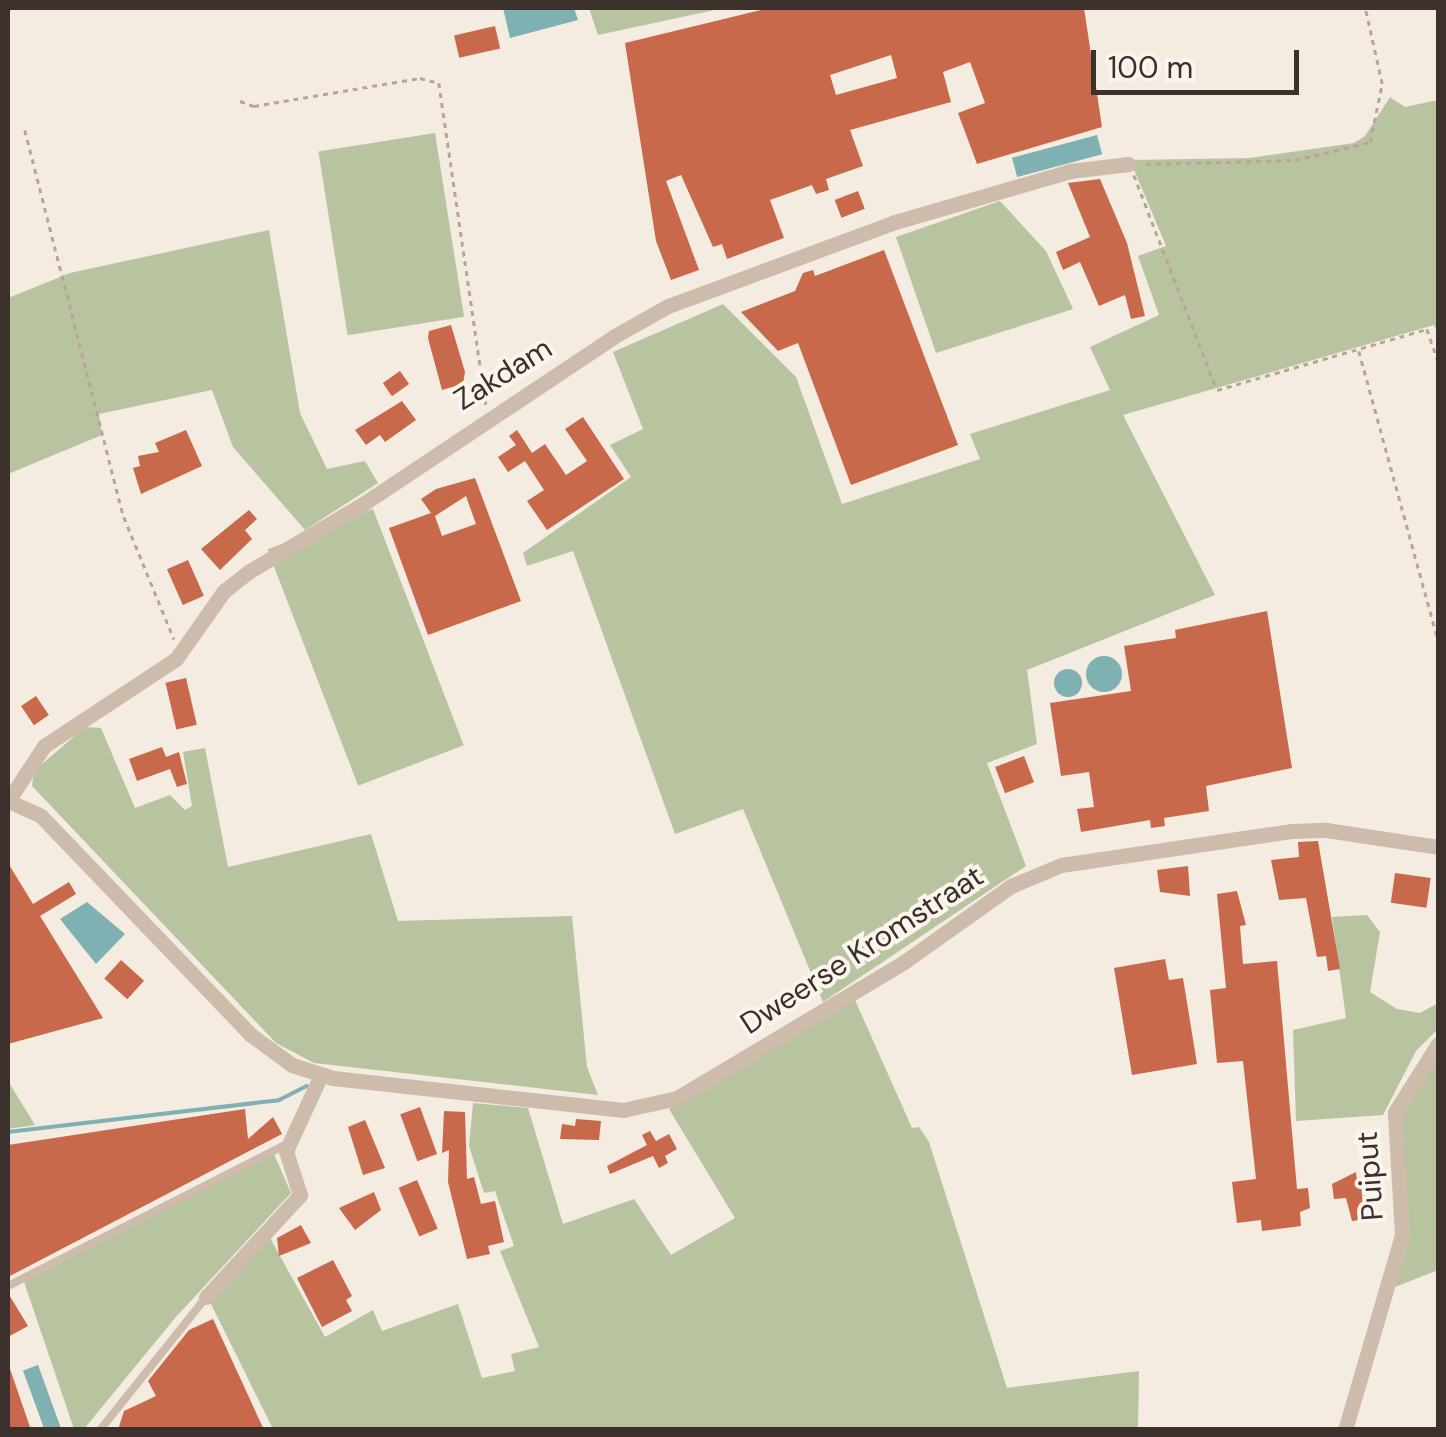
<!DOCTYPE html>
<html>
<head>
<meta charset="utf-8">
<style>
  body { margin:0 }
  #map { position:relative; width:1446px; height:1437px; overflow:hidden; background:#f4ebe1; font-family:"DM Sans",sans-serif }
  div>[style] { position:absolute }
  .green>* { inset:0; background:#b8c4a0; transform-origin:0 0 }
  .water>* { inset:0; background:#7fb0b2; transform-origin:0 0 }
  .round { border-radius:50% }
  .stream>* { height:4px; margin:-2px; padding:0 2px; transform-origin:2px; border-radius:2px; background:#7fb0b2 }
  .building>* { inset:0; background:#c8694b; transform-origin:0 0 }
  .path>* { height:2.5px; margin-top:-1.25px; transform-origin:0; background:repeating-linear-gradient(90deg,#b9a596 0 5px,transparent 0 10px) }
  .service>* { height:8px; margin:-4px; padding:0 4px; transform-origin:4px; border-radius:4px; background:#cdbbac }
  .minor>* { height:15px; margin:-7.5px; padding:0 7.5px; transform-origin:7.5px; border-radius:7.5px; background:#cdbbac }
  span { translate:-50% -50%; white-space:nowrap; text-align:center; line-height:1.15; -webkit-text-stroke:8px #fbf5ee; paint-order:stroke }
  .street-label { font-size:30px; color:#3b302b }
  .frame { position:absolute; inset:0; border:10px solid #3b302b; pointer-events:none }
  .scale { position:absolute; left:1091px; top:50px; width:208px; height:45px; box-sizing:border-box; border:5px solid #3b302b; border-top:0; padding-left:12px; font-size:30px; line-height:35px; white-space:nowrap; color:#3b302b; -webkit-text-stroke:8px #fbf5ee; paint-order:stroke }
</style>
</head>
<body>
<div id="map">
  <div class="green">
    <i style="clip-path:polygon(589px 8px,724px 8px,598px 35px)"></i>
    <i style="clip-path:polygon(1390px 97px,1405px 107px,1438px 100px,1438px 335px,1434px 325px,1123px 415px,1215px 595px,1027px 670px,1037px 744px,987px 763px,1026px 866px,823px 1002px,743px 809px,675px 834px,573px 551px,527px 566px,523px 553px,631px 477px,610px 445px,643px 429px,613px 352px,723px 304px,796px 377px,842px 504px,980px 459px,970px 434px,1110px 390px,1090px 347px,1159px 315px,1138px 256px,1166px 246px,1130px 160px,1250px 158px,1354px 143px,1365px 136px)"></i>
    <i style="left:435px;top:133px;width:186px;height:118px;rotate:81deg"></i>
    <i style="clip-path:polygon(1000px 201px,1046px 251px,1073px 309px,936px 353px,896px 237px)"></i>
    <i style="clip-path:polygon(269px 230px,300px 413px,327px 469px,365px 461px,378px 483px,305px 530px,233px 447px,212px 390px,99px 414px,102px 435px,8px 474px,8px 298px,70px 273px)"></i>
    <i style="left:373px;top:509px;width:253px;height:113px;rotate:69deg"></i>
    <i style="clip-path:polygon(85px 727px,101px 728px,135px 808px,170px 795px,185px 810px,192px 806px,183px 752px,205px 748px,228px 867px,371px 834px,398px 921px,572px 916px,587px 1067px,598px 1095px,314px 1063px,276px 1043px,32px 786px,34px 771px)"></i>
    <i style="clip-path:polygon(1367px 915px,1380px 932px,1370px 992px,1397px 1009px,1420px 1013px,1438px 1003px,1438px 1029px,1416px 1051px,1383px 1115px,1296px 1121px,1293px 1030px,1346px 1018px,1332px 917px)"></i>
    <i style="clip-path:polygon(855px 1000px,912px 1128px,919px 1127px,929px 1142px,1007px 1388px,1139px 1371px,1138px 1429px,273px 1429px,209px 1300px,270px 1238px,325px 1337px,373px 1310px,382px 1331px,458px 1304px,482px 1378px,515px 1371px,511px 1354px,539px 1347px,500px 1251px,514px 1246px,495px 1191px,484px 1193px,469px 1146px,473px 1103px,528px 1108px,563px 1224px,634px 1199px,671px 1255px,735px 1218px,669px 1109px)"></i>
    <i style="clip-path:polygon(1438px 1052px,1438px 1270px,1395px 1287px,1410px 1236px,1400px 1117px)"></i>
    <i style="clip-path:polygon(8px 1081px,35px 1125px,8px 1129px)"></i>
    <i style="clip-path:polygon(274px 1154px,291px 1193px,175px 1318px,84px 1429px,74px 1429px,23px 1279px)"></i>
  </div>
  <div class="water">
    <i style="clip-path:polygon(503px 8px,574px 8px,578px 20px,510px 38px)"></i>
    <i style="left:1097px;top:135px;width:20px;height:88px;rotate:75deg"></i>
    <i class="round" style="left:1086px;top:656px;width:36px;height:36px"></i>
    <i class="round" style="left:1054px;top:669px;width:28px;height:28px"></i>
    <i style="clip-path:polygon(87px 902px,125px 934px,96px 964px,60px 919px)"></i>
    <i style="left:38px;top:1365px;width:68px;height:16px;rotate:70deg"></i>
  </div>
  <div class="stream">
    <i style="left:8px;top:1132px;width:273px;rotate:-6.7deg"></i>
    <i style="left:279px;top:1100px;width:31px;rotate:-27deg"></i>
  </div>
  <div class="building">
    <i style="clip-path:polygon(evenodd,769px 8px,1084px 8px,1102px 127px,977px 164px,958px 113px,985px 103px,970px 62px,943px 72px,951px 102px,850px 130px,863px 166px,826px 179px,829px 190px,816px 194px,812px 185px,770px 200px,784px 238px,727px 259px,722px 244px,713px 247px,681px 175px,666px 181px,699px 270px,671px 280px,656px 241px,625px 43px,769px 8px,891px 55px,897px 78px,836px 95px,830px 75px,891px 55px)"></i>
    <i style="left:495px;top:26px;width:23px;height:42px;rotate:77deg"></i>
    <i style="clip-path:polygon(1100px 179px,1127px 243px,1145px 316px,1131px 319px,1125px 295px,1099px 306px,1080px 262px,1063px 270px,1056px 252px,1090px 237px,1068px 183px)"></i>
    <i style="left:858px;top:191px;width:19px;height:25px;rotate:69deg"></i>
    <i style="clip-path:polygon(884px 250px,958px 445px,851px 485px,798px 343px,778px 351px,741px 312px,795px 291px,803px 273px,813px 270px,815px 276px)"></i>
    <i style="clip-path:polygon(451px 325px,465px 372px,463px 384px,442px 390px,428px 338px,429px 331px)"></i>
    <i style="left:400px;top:371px;width:16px;height:21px;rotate:55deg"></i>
    <i style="clip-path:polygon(402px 401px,416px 420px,385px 442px,380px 435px,366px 445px,355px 430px)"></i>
    <i style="clip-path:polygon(583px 417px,624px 479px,547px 530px,527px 501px,544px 490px,525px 461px,508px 472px,498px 457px,516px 445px,509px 436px,517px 430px,532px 453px,545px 444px,566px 475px,587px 461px,565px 429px)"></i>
    <i style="clip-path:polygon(186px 430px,202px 466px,141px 494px,133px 468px,140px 466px,138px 456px,159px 452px,155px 443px)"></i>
    <i style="clip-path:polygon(evenodd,475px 478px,521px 601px,428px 635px,389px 528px,431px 513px,421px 499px,436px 489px,475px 478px,466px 496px,476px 524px,442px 536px,435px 516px,466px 496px)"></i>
    <i style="clip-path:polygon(249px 510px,257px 519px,245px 530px,252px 539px,220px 570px,201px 549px)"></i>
    <i style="left:188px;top:560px;width:39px;height:23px;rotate:66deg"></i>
    <i style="clip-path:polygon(1267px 611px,1292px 768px,1206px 786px,1209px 811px,1164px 818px,1165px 826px,1151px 828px,1150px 820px,1081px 832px,1077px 809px,1094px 807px,1089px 772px,1061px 776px,1050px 703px,1131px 691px,1124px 646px,1176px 638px,1175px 630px)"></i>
    <i style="left:186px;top:678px;width:48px;height:21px;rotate:77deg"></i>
    <i style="left:36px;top:696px;width:23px;height:18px;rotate:56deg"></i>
    <i style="clip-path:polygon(162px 747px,166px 757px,179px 752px,187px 784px,177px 787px,170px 769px,137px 781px,129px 759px)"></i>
    <i style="left:1024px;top:756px;width:28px;height:31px;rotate:69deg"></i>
    <i style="clip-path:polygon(1318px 841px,1340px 969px,1328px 971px,1326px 956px,1317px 957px,1306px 898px,1279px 900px,1271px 860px,1299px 857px,1298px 842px)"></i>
    <i style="clip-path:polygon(8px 863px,33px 904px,69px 882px,76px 894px,40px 916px,103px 1018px,8px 1044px)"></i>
    <i style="clip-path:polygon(1188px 866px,1190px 896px,1160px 892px,1157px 870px)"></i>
    <i style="left:1395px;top:873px;width:36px;height:30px;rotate:8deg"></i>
    <i style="clip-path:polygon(1237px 891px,1246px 925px,1240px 926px,1243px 964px,1277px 961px,1297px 1189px,1308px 1188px,1310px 1208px,1300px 1212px,1301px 1226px,1262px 1231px,1261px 1220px,1237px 1223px,1232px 1182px,1256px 1179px,1243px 1061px,1217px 1063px,1210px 990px,1226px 988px,1217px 894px)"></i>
    <i style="clip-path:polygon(1165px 959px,1169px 980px,1183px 978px,1197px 1064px,1132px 1075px,1114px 968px)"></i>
    <i style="left:121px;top:960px;width:31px;height:25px;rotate:42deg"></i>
    <i style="left:420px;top:1107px;width:50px;height:21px;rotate:70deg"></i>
    <i style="clip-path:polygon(245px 1109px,248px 1139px,273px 1117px,282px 1134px,8px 1277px,8px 1145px)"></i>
    <i style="clip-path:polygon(444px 1111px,465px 1112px,467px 1179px,474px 1177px,481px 1204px,495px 1201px,504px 1242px,488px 1246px,490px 1254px,467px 1259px,448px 1182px,449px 1150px,442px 1153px)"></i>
    <i style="clip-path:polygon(576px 1119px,601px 1121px,599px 1140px,560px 1139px,562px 1124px,575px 1126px)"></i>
    <i style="clip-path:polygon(365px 1120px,385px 1168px,363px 1175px,348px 1127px)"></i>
    <i style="clip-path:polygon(650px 1131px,656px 1141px,669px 1134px,677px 1149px,665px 1156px,668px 1163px,659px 1168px,653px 1156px,610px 1174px,607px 1166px,647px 1145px,642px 1135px)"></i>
    <i style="clip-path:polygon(1356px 1172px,1357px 1180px,1365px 1180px,1368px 1219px,1352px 1221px,1346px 1198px,1334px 1199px,1332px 1184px)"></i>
    <i style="left:417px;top:1180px;width:53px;height:20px;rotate:67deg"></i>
    <i style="clip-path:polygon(374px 1192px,381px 1210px,355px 1230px,339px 1208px)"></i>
    <i style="clip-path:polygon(301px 1225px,311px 1243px,279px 1256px,277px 1238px)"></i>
    <i style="clip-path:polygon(333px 1260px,352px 1296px,346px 1300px,352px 1311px,322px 1327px,297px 1278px)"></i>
    <i style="clip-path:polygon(8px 1293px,28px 1326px,8px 1337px)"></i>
    <i style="clip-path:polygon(213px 1319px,264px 1430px,118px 1430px,124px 1411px,156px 1396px,148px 1381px,189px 1330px)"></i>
    <i style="clip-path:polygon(9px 1366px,31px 1430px,8px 1430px)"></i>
  </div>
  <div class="path">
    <i style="left:240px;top:101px;width:15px;rotate:20deg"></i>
    <i style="left:254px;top:106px;width:168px;rotate:-9.6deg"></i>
    <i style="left:420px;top:78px;width:20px;rotate:15deg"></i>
    <i style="left:439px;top:83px;width:325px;rotate:81.7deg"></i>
    <i style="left:25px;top:130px;width:399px;rotate:75.7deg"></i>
    <i style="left:124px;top:517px;width:132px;rotate:67.7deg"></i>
    <i style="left:1146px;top:164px;width:149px;rotate:-1.5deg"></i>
    <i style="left:1295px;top:160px;width:77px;rotate:-13.5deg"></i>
    <i style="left:1370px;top:142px;width:59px;rotate:-78.3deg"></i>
    <i style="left:1382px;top:84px;width:78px;rotate:-102.6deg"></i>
    <i style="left:1134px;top:175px;width:230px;rotate:68.9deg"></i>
    <i style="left:1217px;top:390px;width:219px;rotate:-16.2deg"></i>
    <i style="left:1427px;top:329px;width:34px;rotate:71deg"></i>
    <i style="left:1359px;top:351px;width:300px;rotate:74.7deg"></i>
  </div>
  <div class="service">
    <i style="left:8px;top:1286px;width:315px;rotate:-27deg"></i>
    <i style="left:100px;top:1430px;width:170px;rotate:-51.4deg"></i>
  </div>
  <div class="minor">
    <i style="left:8px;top:801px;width:36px;rotate:24deg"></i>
    <i style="left:41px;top:816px;width:303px;rotate:46.2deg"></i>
    <i style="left:251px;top:1035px;width:51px;rotate:36.2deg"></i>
    <i style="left:292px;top:1065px;width:43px;rotate:17.6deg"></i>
    <i style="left:333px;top:1078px;width:292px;rotate:6.3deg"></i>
    <i style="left:623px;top:1110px;width:55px;rotate:-12.5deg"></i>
    <i style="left:677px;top:1098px;width:265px;rotate:-30.9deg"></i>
    <i style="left:904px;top:962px;width:131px;rotate:-35.4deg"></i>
    <i style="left:1011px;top:886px;width:54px;rotate:-22.8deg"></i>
    <i style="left:1061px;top:865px;width:233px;rotate:-8.4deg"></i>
    <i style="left:1292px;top:831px;width:34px;rotate:-2deg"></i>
    <i style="left:1326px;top:830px;width:113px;rotate:8.6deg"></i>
    <i style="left:8px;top:801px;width:66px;rotate:-56.8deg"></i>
    <i style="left:44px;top:746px;width:158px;rotate:-33.4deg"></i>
    <i style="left:176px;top:659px;width:83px;rotate:-54.8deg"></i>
    <i style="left:224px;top:591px;width:31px;rotate:-38deg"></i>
    <i style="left:248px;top:572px;width:134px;rotate:-30.6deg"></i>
    <i style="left:363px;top:504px;width:301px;rotate:-33.7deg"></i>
    <i style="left:613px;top:337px;width:63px;rotate:-29.4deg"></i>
    <i style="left:668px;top:306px;width:242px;rotate:-20.3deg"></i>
    <i style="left:895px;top:222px;width:182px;rotate:-16.2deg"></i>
    <i style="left:1070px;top:171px;width:59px;rotate:-6.8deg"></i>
    <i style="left:206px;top:1297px;width:139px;rotate:-47.3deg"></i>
    <i style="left:300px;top:1195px;width:46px;rotate:-107.7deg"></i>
    <i style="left:286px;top:1151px;width:84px;rotate:-65.3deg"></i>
    <i style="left:1345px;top:1430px;width:203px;rotate:-73.7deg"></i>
    <i style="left:1402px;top:1235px;width:123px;rotate:-93.3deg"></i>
    <i style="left:1395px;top:1112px;width:80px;rotate:-57.7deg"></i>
  </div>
  <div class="street-label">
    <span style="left:503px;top:374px;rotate:-32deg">Zakdam</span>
    <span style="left:862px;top:950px;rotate:-33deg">Dweerse Kromstraat</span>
    <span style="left:1370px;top:1176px;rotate:-94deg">Puiput</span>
  </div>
  <div class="frame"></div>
  <div class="scale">100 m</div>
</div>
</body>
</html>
